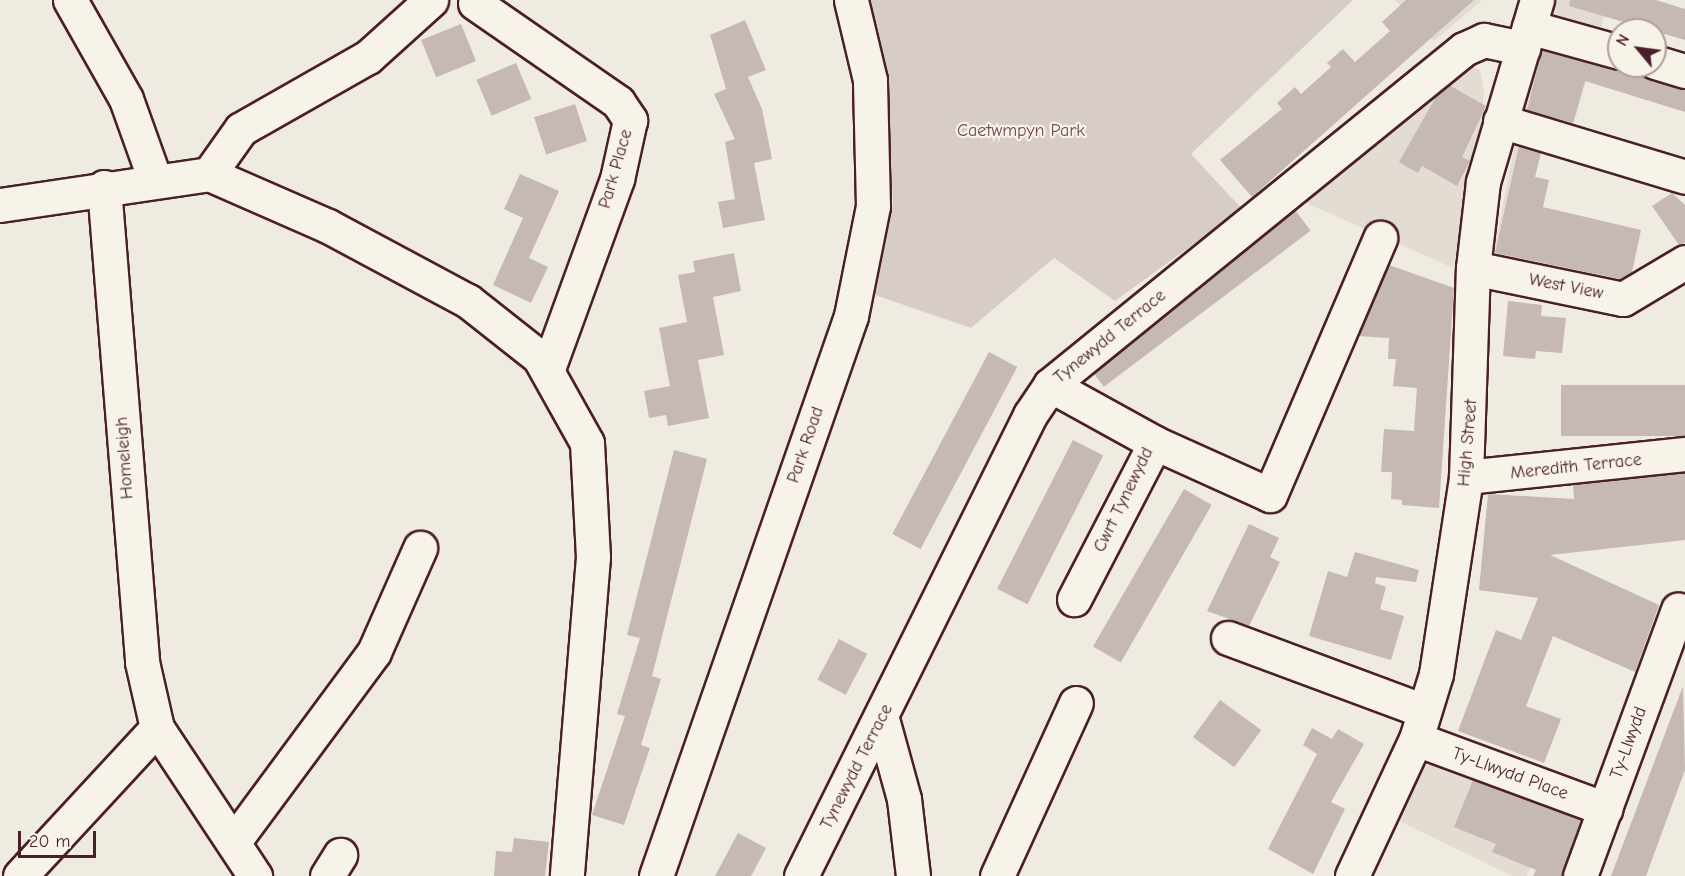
<!DOCTYPE html>
<html>
<head>
<meta charset="utf-8">
<style>
  body { margin:0 }
  #map { position:relative; width:1685px; height:876px; overflow:hidden; background:#f0ebe0; font-family:"Comic Neue",sans-serif }
  div>[style] { position:absolute }
  .built>* { inset:0; background:#e3dcd2 }
  .green>* { inset:0; background:#d8cdc6 }
  .building>* { inset:0; background:#c6b8b3; transform-origin:0 0 }
  .roads { filter:drop-shadow(2px 0 #4a1f2b) drop-shadow(-2px 0 #4a1f2b) drop-shadow(0 2px #4a1f2b) drop-shadow(0 -2px #4a1f2b) }
  .minor>* { height:33px; margin:-16.5px; padding:0 16.5px; transform-origin:16.5px; border-radius:16.5px; background:#f7f3e8 }
  span { translate:-50% -50%; white-space:nowrap; text-align:center; line-height:1.15; -webkit-text-stroke:4.5px #f7f3e8; paint-order:stroke }
  .park-label { font-size:18px; color:#6e4a52 }
  .street-label { font-size:18px; color:#4a1f2b }
  .north { position:absolute; left:1607px; top:18px; width:60px; height:60px; box-sizing:border-box; background:#f7f3e8; border:2px solid #b29e9c; border-radius:50%; rotate:299deg; font-size:16px; font-weight:700; line-height:24px; text-align:center; color:#4a1f2b }
  .north::after { content:''; display:block; margin:auto; width:21px; height:27px; background:#4a1f2b; clip-path:polygon(50% 0,100% 100%,50% 72%,0 100%) }
  .scale { position:absolute; left:18px; top:831px; width:78px; height:27px; box-sizing:border-box; border:3px solid #4a1f2b; border-top:0; padding-left:8px; font-size:18px; line-height:21px; white-space:nowrap; color:#4a1f2b; -webkit-text-stroke:4px #f7f3e8; paint-order:stroke }
</style>
</head>
<body>
<div id="map">
  <div class="built">
    <i style="clip-path:polygon(1395px 0,1482px 0,1434px 41px)"></i>
    <i style="clip-path:polygon(1551px 0,1609px 0,1567px 148px,1543px 141px,1516px 261px,1493px 255px,1530px 69px)"></i>
    <i style="clip-path:polygon(1463px 64px,1480px 70px,1484px 91px,1480px 141px,1453px 268px,1306px 203px)"></i>
    <i style="clip-path:polygon(1438px 762px,1556px 805px,1527px 876px,1512px 876px,1399px 821px,1424px 766px)"></i>
  </div>
  <div class="green">
    <i style="clip-path:polygon(871px 0,1353px 0,1191px 154px,1242px 209px,1115px 301px,1054px 258px,971px 328px,875px 295px,893px 203px,887px 68px)"></i>
  </div>
  <div class="building">
    <i style="clip-path:polygon(1406px 0,1474px 0,1252px 197px,1220px 160px,1282px 109px,1277px 103px,1295px 87px,1301px 94px,1331px 67px,1327px 63px,1343px 49px,1355px 62px,1390px 31px,1382px 22px)"></i>
    <i style="clip-path:polygon(1570px 0,1656px 0,1685px 9px,1685px 40px,1569px 6px)"></i>
    <i style="clip-path:polygon(745px 20px,766px 70px,748px 77px,762px 109px,772px 159px,754px 163px,765px 220px,723px 228px,718px 202px,735px 199px,725px 142px,735px 139px,714px 94px,726px 89px,710px 35px)"></i>
    <i style="left:461px;top:24px;width:40px;height:43px;rotate:68deg"></i>
    <i style="clip-path:polygon(1542px 50px,1614px 70px,1637px 66px,1649px 80px,1685px 89px,1685px 112px,1585px 81px,1573px 123px,1527px 110px)"></i>
    <i style="left:516px;top:63px;width:39px;height:43px;rotate:67deg"></i>
    <i style="clip-path:polygon(1449px 85px,1486px 106px,1462px 157px,1470px 161px,1457px 186px,1422px 166px,1418px 173px,1399px 162px,1437px 95px)"></i>
    <i style="left:575px;top:104px;width:39px;height:43px;rotate:72deg"></i>
    <i style="clip-path:polygon(1519px 146px,1541px 153px,1535px 177px,1549px 180px,1543px 207px,1641px 230px,1632px 272px,1620px 279px,1495px 253px)"></i>
    <i style="clip-path:polygon(520px 174px,559px 191px,529px 258px,548px 267px,531px 303px,493px 285px,523px 218px,504px 209px)"></i>
    <i style="clip-path:polygon(1672px 193px,1685px 205px,1685px 243px,1679px 245px,1652px 206px)"></i>
    <i style="left:1295px;top:210px;width:26px;height:259px;rotate:53deg"></i>
    <i style="clip-path:polygon(734px 253px,741px 291px,713px 297px,724px 355px,698px 360px,709px 418px,668px 426px,666px 415px,649px 418px,644px 391px,670px 386px,659px 328px,687px 322px,678px 275px,695px 272px,693px 261px)"></i>
    <i style="clip-path:polygon(1389px 265px,1454px 288px,1439px 508px,1402px 505px,1402px 500px,1391px 499px,1392px 472px,1381px 472px,1384px 429px,1414px 431px,1417px 388px,1393px 386px,1396px 359px,1388px 359px,1389px 338px,1358px 336px)"></i>
    <i style="clip-path:polygon(1508px 301px,1542px 305px,1541px 316px,1566px 318px,1562px 353px,1536px 351px,1535px 359px,1503px 356px)"></i>
    <i style="left:989px;top:352px;width:32px;height:206px;rotate:28deg"></i>
    <i style="left:1685px;top:385px;width:51px;height:124px;rotate:90deg"></i>
    <i style="left:1073px;top:440px;width:34px;height:167px;rotate:27deg"></i>
    <i style="clip-path:polygon(674px 450px,707px 459px,652px 676px,661px 679px,641px 745px,650px 748px,624px 825px,592px 815px,625px 716px,617px 714px,640px 638px,627px 635px)"></i>
    <i style="clip-path:polygon(1685px 473px,1685px 540px,1550px 555px,1659px 605px,1635px 672px,1553px 636px,1526px 706px,1561px 719px,1544px 763px,1458px 731px,1496px 630px,1521px 640px,1538px 598px,1479px 590px,1488px 494px,1574px 499px,1573px 485px)"></i>
    <i style="left:1184px;top:489px;width:32px;height:182px;rotate:30deg"></i>
    <i style="clip-path:polygon(1249px 524px,1279px 538px,1270px 557px,1280px 562px,1249px 626px,1207px 611px)"></i>
    <i style="clip-path:polygon(1355px 552px,1419px 570px,1416px 582px,1376px 577px,1375px 583px,1386px 587px,1380px 609px,1404px 616px,1391px 660px,1309px 636px,1328px 571px,1347px 577px)"></i>
    <i style="left:839px;top:639px;width:32px;height:46px;rotate:28deg"></i>
    <i style="clip-path:polygon(1683px 686px,1685px 770px,1646px 876px,1611px 876px)"></i>
    <i style="left:1220px;top:700px;width:51px;height:46px;rotate:36deg"></i>
    <i style="clip-path:polygon(1312px 728px,1332px 739px,1338px 729px,1364px 744px,1331px 802px,1345px 809px,1313px 874px,1268px 849px,1317px 754px,1303px 745px)"></i>
    <i style="clip-path:polygon(1473px 780px,1581px 820px,1562px 876px,1533px 876px,1536px 870px,1492px 852px,1496px 844px,1454px 827px)"></i>
    <i style="clip-path:polygon(738px 833px,766px 848px,756px 867px,751px 876px,715px 876px)"></i>
    <i style="clip-path:polygon(514px 838px,549px 842px,545px 876px,494px 876px,496px 851px,512px 852px)"></i>
  </div>
  <div class="roads">
    <div class="minor">
      <i style="left:70px;top:0;width:114px;rotate:60.5deg"></i>
      <i style="left:126px;top:99px;width:86px;rotate:70.3deg"></i>
      <i style="left:475px;top:3px;width:174px;rotate:34.7deg"></i>
      <i style="left:618px;top:102px;width:22px;rotate:56deg"></i>
      <i style="left:630px;top:120px;width:60px;rotate:102.4deg"></i>
      <i style="left:617px;top:179px;width:202px;rotate:110deg"></i>
      <i style="left:1529px;top:27px;width:93px;rotate:15.5deg"></i>
      <i style="left:1655px;top:62px;width:31px;rotate:17deg"></i>
      <i style="left:1500px;top:121px;width:193px;rotate:16.8deg"></i>
      <i style="left:209px;top:174px;width:55px;rotate:-54.6deg"></i>
      <i style="left:241px;top:129px;width:146px;rotate:-29.6deg"></i>
      <i style="left:368px;top:57px;width:85px;rotate:-42.1deg"></i>
      <i style="left:104px;top:187px;width:477px;rotate:85.4deg"></i>
      <i style="left:142px;top:662px;width:68px;rotate:77.2deg"></i>
      <i style="left:157px;top:728px;width:178px;rotate:56.5deg"></i>
      <i style="left:0;top:205px;width:211px;rotate:-8.4deg"></i>
      <i style="left:209px;top:174px;width:130px;rotate:23.6deg"></i>
      <i style="left:328px;top:226px;width:159px;rotate:28.2deg"></i>
      <i style="left:468px;top:301px;width:90px;rotate:38.3deg"></i>
      <i style="left:539px;top:357px;width:98px;rotate:60.8deg"></i>
      <i style="left:587px;top:443px;width:114px;rotate:87deg"></i>
      <i style="left:593px;top:557px;width:320px;rotate:94.7deg"></i>
      <i style="left:1473px;top:268px;width:153px;rotate:11.7deg"></i>
      <i style="left:1623px;top:299px;width:72px;rotate:-30.8deg"></i>
      <i style="left:1050px;top:385px;width:120px;rotate:28.9deg"></i>
      <i style="left:1155px;top:443px;width:176px;rotate:117.4deg"></i>
      <i style="left:1155px;top:443px;width:126px;rotate:24.3deg"></i>
      <i style="left:1270px;top:495px;width:280px;rotate:-66.8deg"></i>
      <i style="left:1466px;top:477px;width:220px;rotate:-6deg"></i>
      <i style="left:1228px;top:638px;width:209px;rotate:20.4deg"></i>
      <i style="left:882px;top:719px;width:83px;rotate:74.6deg"></i>
      <i style="left:904px;top:799px;width:78px;rotate:83.3deg"></i>
      <i style="left:1416px;top:739px;width:202px;rotate:20.3deg"></i>
      <i style="left:235px;top:840px;width:234px;rotate:-53.5deg"></i>
      <i style="left:374px;top:652px;width:114px;rotate:-66.1deg"></i>
      <i style="left:20px;top:876px;width:202px;rotate:-47.2deg"></i>
      <i style="left:327px;top:876px;width:25px;rotate:-58deg"></i>
      <i style="left:656px;top:876px;width:593px;rotate:-70.8deg"></i>
      <i style="left:851px;top:316px;width:112px;rotate:-78.7deg"></i>
      <i style="left:873px;top:206px;width:126px;rotate:-91.4deg"></i>
      <i style="left:870px;top:80px;width:82px;rotate:-103.4deg"></i>
      <i style="left:801px;top:876px;width:515px;rotate:-63.58deg"></i>
      <i style="left:1030px;top:415px;width:36px;rotate:-56deg"></i>
      <i style="left:1050px;top:385px;width:533px;rotate:-39.06deg"></i>
      <i style="left:1464px;top:49px;width:22px;rotate:-24deg"></i>
      <i style="left:1484px;top:40px;width:40px;rotate:12deg"></i>
      <i style="left:997px;top:876px;width:190px;rotate:-65.5deg"></i>
      <i style="left:1352px;top:876px;width:151px;rotate:-65deg"></i>
      <i style="left:1416px;top:739px;width:68px;rotate:-72.9deg"></i>
      <i style="left:1436px;top:674px;width:199px;rotate:-81.3deg"></i>
      <i style="left:1466px;top:477px;width:209px;rotate:-88.1deg"></i>
      <i style="left:1473px;top:268px;width:87px;rotate:-83.4deg"></i>
      <i style="left:1483px;top:182px;width:190px;rotate:-73.5deg"></i>
      <i style="left:1580px;top:876px;width:284px;rotate:-69.8deg"></i>
    </div>
  </div>
  <div class="park-label">
    <span style="left:1021px;top:131px">Caetwmpyn Park</span>
  </div>
  <div class="street-label">
    <span style="left:616px;top:169px;rotate:-74deg">Park Place</span>
    <span style="left:1566px;top:287px;rotate:11deg">West View</span>
    <span style="left:1110px;top:337px;rotate:-39deg">Tynewydd Terrace</span>
    <span style="left:1468px;top:443px;rotate:-85deg">High Street</span>
    <span style="left:806px;top:445px;rotate:-71deg">Park Road</span>
    <span style="left:125px;top:458px;rotate:-94deg">Homeleigh</span>
    <span style="left:1576px;top:467px;rotate:-6deg">Meredith Terrace</span>
    <span style="left:1124px;top:500px;rotate:-64deg">Cwrt Tynewydd</span>
    <span style="left:1629px;top:743px;rotate:-70deg">Ty-Llwydd</span>
    <span style="left:857px;top:767px;rotate:-63deg">Tynewydd Terrace</span>
    <span style="left:1510px;top:774px;rotate:20deg">Ty-Llwydd Place</span>
  </div>
  <div class="north">N</div>
  <div class="scale">20 m</div>
</div>
</body>
</html>
